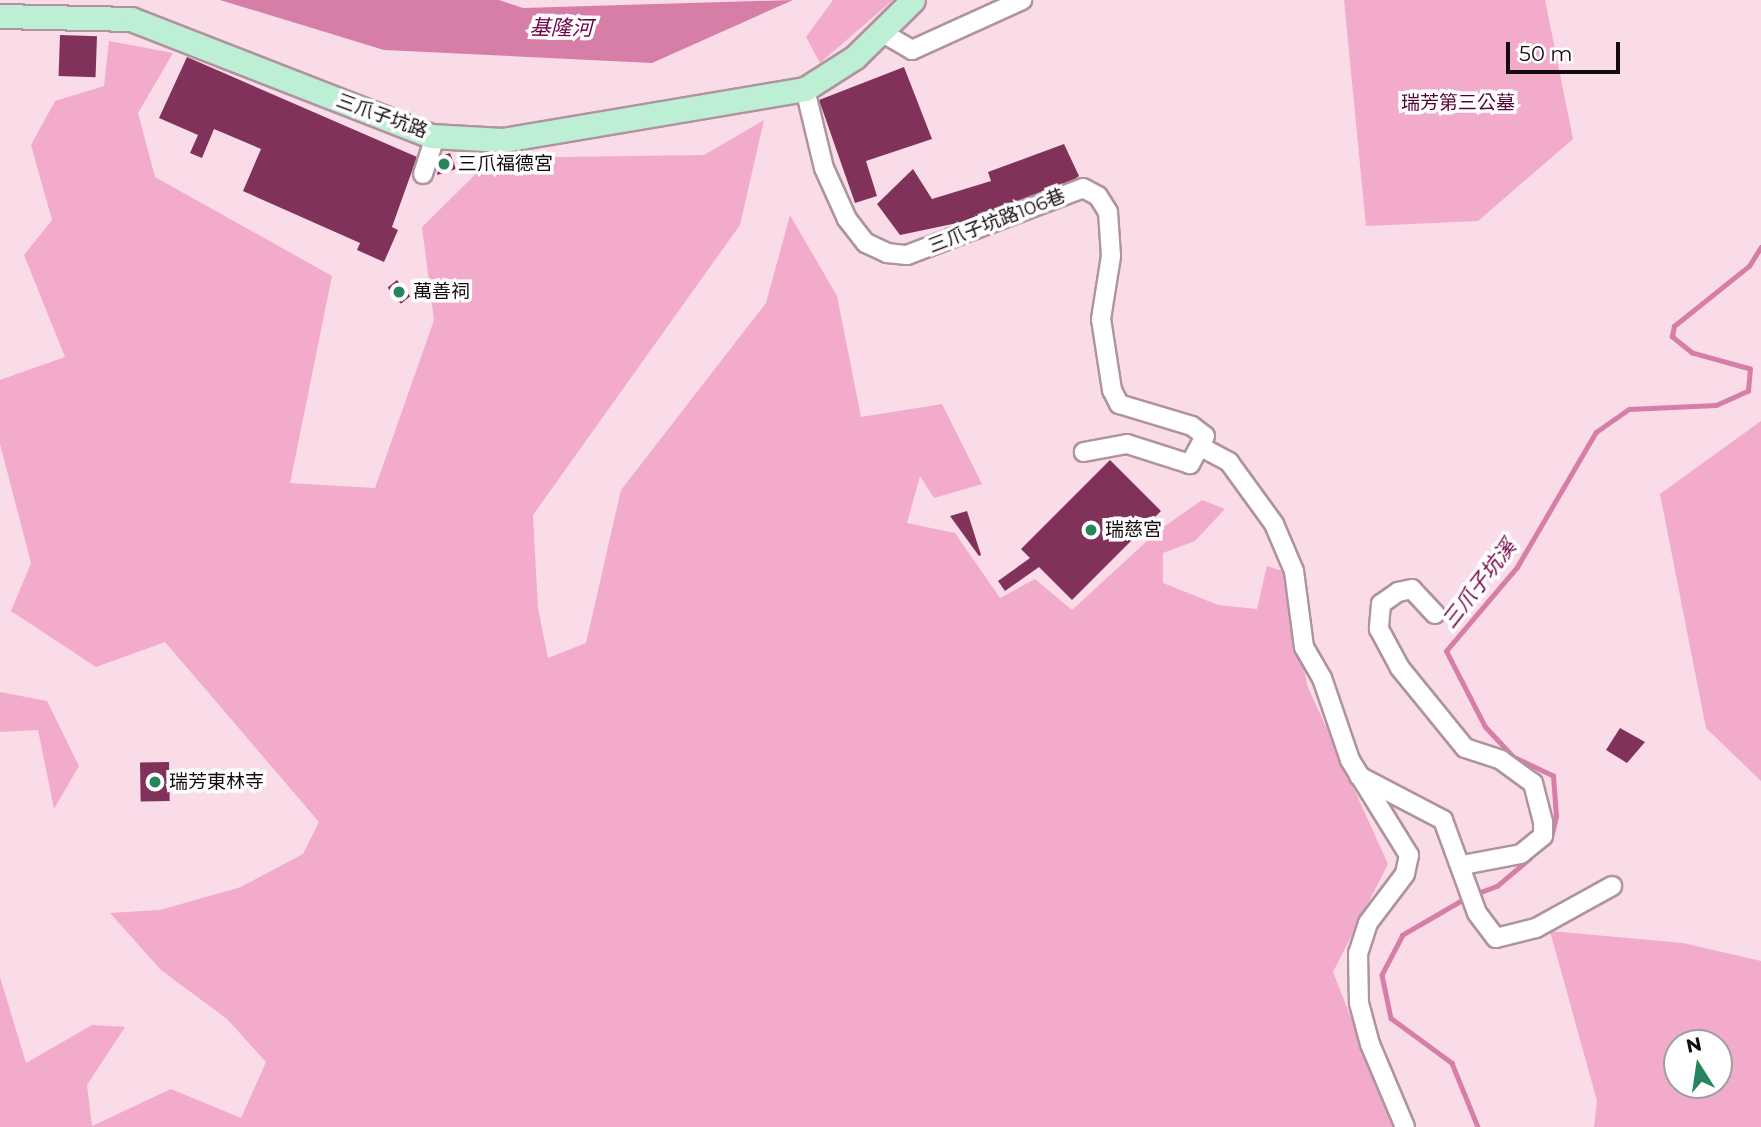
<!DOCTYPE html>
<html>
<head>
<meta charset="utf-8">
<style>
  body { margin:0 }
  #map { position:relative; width:1761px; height:1127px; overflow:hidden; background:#fadce8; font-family:Montserrat,"Noto Sans TC",sans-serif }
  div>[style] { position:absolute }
  .green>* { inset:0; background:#f2abca }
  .water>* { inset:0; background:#d77ea8 }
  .stream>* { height:4.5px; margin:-2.25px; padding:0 2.25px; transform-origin:2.25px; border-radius:2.25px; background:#d77ea8 }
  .building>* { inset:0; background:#81325b; transform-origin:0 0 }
  .roads { filter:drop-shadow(2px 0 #af939e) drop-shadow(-2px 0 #af939e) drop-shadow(0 2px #af939e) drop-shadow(0 -2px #af939e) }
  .minor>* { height:18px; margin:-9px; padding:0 9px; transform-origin:9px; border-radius:9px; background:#fff }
  .major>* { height:23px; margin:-11.5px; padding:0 11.5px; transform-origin:11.5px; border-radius:11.5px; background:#bdefd5 }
  .dots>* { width:19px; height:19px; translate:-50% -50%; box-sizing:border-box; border:4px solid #fff; border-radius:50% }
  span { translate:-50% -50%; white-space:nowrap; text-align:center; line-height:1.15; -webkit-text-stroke:7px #fff; paint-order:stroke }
  .park-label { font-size:19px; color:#550334 }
  .street-label { font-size:19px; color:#140b0f }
  .poi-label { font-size:19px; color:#140b0f }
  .left { translate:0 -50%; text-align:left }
  .water-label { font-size:21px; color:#720147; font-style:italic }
  .north { position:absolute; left:1663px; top:1029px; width:70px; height:70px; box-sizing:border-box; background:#fff; border:2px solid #a19d9f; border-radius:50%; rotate:348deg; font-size:19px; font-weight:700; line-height:28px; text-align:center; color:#140b0f }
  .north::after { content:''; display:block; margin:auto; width:24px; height:32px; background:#27855c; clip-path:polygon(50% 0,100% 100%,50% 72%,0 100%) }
  .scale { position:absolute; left:1506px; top:42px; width:114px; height:32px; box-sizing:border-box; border:4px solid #140b0f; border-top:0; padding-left:9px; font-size:21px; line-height:24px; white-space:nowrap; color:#140b0f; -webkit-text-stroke:5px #fff; paint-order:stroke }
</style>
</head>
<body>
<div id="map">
  <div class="green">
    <i style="clip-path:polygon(833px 0,893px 0,820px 63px,806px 37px)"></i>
    <i style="clip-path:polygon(1344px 0,1545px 0,1573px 139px,1478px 221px,1366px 226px)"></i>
    <i style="clip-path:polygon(109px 41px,173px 53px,138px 113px,155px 177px,332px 276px,290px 483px,375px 488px,434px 320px,422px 227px,492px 158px,704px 155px,764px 120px,740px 225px,533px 515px,538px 608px,548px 658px,586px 643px,621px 490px,766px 303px,790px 215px,837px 296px,861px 417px,942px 404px,982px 484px,934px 498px,920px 476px,907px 523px,955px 533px,1000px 598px,1035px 579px,1072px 610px,1158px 531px,1202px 500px,1225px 509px,1195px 541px,1163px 553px,1163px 583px,1218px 605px,1257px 609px,1267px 566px,1288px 573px,1307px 685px,1388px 864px,1333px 972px,1394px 1127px,0 1127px,0 977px,26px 1063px,92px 1025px,125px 1027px,87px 1085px,92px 1126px,171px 1089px,241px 1118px,266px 1062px,227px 1019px,161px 970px,110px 913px,160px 910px,241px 887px,303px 854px,319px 822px,165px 642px,96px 667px,11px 611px,31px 563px,0 444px,0 380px,65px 357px,24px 255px,52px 220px,31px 145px,55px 101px,104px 86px)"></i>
    <i style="clip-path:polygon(1761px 421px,1761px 781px,1706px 728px,1660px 494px)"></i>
    <i style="clip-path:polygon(0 692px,47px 701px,79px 766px,54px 809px,38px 730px,0 732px)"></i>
    <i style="clip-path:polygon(evenodd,1550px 931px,1683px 943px,1761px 961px,1761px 1127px,1594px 1127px,1597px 1101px,1550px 931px,1677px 1043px,1719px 1043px,1719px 1085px,1677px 1085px,1677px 1043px)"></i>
  </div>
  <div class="water">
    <i style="clip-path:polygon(220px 0,499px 0,523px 8px,793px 0,652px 63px,384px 50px)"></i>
  </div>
  <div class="stream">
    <i style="left:1551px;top:838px;width:23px;rotate:-77deg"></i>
    <i style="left:1556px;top:816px;width:40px;rotate:-94.3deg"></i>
    <i style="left:1553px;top:776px;width:44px;rotate:-154.6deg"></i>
    <i style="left:1513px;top:757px;width:41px;rotate:-133deg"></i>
    <i style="left:1485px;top:727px;width:85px;rotate:-117.2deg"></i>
    <i style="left:1446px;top:651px;width:110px;rotate:-49.8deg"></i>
    <i style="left:1517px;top:567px;width:156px;rotate:-59.7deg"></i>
    <i style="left:1596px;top:432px;width:40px;rotate:-34.9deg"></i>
    <i style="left:1629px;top:409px;width:87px;rotate:-2.6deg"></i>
    <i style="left:1716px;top:405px;width:35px;rotate:-24deg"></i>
    <i style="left:1748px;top:391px;width:22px;rotate:-85deg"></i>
    <i style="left:1750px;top:369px;width:60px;rotate:-164.6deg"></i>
    <i style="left:1692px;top:353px;width:26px;rotate:-141deg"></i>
    <i style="left:1672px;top:337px;width:11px;rotate:-80deg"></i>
    <i style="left:1674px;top:326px;width:96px;rotate:-38.7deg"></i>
    <i style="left:1749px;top:266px;width:22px;rotate:-58deg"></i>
    <i style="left:1473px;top:895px;width:26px;rotate:-21deg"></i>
    <i style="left:1497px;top:886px;width:43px;rotate:-40.3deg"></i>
    <i style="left:1465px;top:899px;width:72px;rotate:149.9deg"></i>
    <i style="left:1403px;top:935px;width:45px;rotate:117.7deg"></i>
    <i style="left:1382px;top:975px;width:44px;rotate:78.2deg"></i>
    <i style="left:1391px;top:1018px;width:76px;rotate:36.4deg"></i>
    <i style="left:1452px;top:1063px;width:69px;rotate:67.9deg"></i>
  </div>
  <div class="building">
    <i style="left:60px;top:35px;width:37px;height:41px;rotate:2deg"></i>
    <i style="clip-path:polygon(187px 57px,417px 157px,392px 227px,398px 230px,384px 262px,357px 250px,360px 243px,243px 191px,261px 149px,214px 129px,202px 158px,190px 153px,198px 135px,159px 118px)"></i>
    <i style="clip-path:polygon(904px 67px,932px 139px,866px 161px,877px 196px,855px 203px,819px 100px)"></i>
    <i style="clip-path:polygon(1064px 144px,1079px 176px,1075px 179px,962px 222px,900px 235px,877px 204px,913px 169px,932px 199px,991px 181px,988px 172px)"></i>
    <i style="clip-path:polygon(450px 153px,456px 169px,437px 175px,441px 156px)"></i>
    <i style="left:397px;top:280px;width:21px;height:12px;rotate:51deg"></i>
    <i style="clip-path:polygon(1110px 460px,1161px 511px,1072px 600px,1039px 567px,1005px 591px,998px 581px,1030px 558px,1021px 549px)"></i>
    <i style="clip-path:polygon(967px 511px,981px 555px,979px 556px,950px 516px)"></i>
    <i style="clip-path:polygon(1620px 728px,1645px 742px,1627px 763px,1606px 750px)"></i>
    <i style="left:169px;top:762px;width:39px;height:29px;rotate:89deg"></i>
  </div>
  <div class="roads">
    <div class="minor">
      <i style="left:881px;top:32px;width:36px;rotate:30deg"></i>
      <i style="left:912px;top:50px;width:121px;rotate:-24.4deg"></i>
      <i style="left:805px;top:89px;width:81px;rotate:76.5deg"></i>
      <i style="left:824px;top:168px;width:56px;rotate:65.7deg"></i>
      <i style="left:847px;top:219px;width:31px;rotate:52deg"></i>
      <i style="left:866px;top:243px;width:23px;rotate:25deg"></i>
      <i style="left:887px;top:253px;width:20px;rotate:6deg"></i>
      <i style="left:907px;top:255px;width:188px;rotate:-20.8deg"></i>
      <i style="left:1083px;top:188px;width:17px;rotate:28deg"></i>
      <i style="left:1098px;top:196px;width:19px;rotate:58deg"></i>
      <i style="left:1108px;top:212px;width:44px;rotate:86.1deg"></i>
      <i style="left:1111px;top:256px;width:64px;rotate:99deg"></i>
      <i style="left:1101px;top:319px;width:72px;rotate:81.2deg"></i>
      <i style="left:1112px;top:390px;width:16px;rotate:63deg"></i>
      <i style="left:1119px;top:404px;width:76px;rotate:16.8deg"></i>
      <i style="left:1192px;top:426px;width:16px;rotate:38deg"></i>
      <i style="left:1205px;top:436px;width:32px;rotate:118deg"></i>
      <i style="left:1190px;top:464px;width:66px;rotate:-162.4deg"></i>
      <i style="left:1127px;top:444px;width:44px;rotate:169.5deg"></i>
      <i style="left:423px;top:174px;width:40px;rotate:-72deg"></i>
      <i style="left:1203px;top:448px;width:30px;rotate:28deg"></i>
      <i style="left:1229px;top:462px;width:77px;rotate:54deg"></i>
      <i style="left:1274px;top:524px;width:51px;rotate:66.9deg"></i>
      <i style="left:1294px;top:571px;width:77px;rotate:82.5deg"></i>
      <i style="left:1304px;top:647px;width:36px;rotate:60deg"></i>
      <i style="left:1322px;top:678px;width:87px;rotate:71.1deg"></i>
      <i style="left:1350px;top:760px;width:112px;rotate:58.2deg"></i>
      <i style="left:1409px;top:855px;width:19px;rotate:102deg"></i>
      <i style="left:1405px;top:874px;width:61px;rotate:127.1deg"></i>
      <i style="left:1368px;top:923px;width:32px;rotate:108deg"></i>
      <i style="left:1358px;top:953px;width:50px;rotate:88.9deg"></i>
      <i style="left:1359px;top:1003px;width:42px;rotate:75deg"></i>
      <i style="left:1370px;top:1044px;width:90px;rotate:67.1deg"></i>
      <i style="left:1435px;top:614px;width:34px;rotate:-133deg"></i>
      <i style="left:1412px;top:589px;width:14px;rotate:168deg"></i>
      <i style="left:1398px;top:592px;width:21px;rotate:145deg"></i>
      <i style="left:1381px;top:604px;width:25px;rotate:95deg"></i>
      <i style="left:1379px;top:629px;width:44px;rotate:61.7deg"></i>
      <i style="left:1400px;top:668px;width:103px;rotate:50.9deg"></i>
      <i style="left:1465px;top:748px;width:38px;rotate:18deg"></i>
      <i style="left:1501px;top:760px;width:39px;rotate:36deg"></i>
      <i style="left:1533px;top:783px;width:40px;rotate:75.6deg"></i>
      <i style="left:1543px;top:822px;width:14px;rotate:90deg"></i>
      <i style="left:1543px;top:836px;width:28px;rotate:141deg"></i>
      <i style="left:1521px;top:854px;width:60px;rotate:169.4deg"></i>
      <i style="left:1359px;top:776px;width:95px;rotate:27.6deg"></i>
      <i style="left:1443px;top:820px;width:99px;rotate:69.9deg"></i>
      <i style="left:1477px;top:913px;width:31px;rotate:53deg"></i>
      <i style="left:1496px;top:938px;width:41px;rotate:-14deg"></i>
      <i style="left:1536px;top:928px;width:87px;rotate:-28.9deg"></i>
    </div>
    <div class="major">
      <i style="left:0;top:16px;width:131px;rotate:1.3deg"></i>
      <i style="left:131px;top:19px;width:322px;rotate:21.3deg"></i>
      <i style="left:431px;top:136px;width:72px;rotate:3.2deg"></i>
      <i style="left:503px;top:140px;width:306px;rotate:-9.6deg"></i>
      <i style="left:805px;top:89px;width:59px;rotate:-32.6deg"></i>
      <i style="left:855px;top:57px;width:81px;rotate:-44.5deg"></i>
    </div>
  </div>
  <div class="dots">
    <i style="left:444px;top:164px;background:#27855c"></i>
    <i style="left:399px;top:292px;background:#27855c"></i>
    <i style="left:1091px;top:530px;background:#27855c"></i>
    <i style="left:155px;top:782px;background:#27855c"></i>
  </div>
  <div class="park-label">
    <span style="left:1458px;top:103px">瑞芳第三公墓</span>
  </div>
  <div class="street-label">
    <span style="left:382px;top:116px;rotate:20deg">三爪子坑路</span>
    <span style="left:997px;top:221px;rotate:-21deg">三爪子坑路106巷</span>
  </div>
  <div class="poi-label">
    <span class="left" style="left:458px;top:164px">三爪福德宮</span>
    <span class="left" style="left:413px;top:292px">萬善祠</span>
    <span class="left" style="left:1105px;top:530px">瑞慈宮</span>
    <span class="left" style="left:169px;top:782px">瑞芳東林寺</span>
  </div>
  <div class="water-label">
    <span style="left:561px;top:28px;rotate:1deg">基隆河</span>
    <span style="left:1479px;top:584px;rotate:-52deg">三爪子坑溪</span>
  </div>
  <div class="north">N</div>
  <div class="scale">50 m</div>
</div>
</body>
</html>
